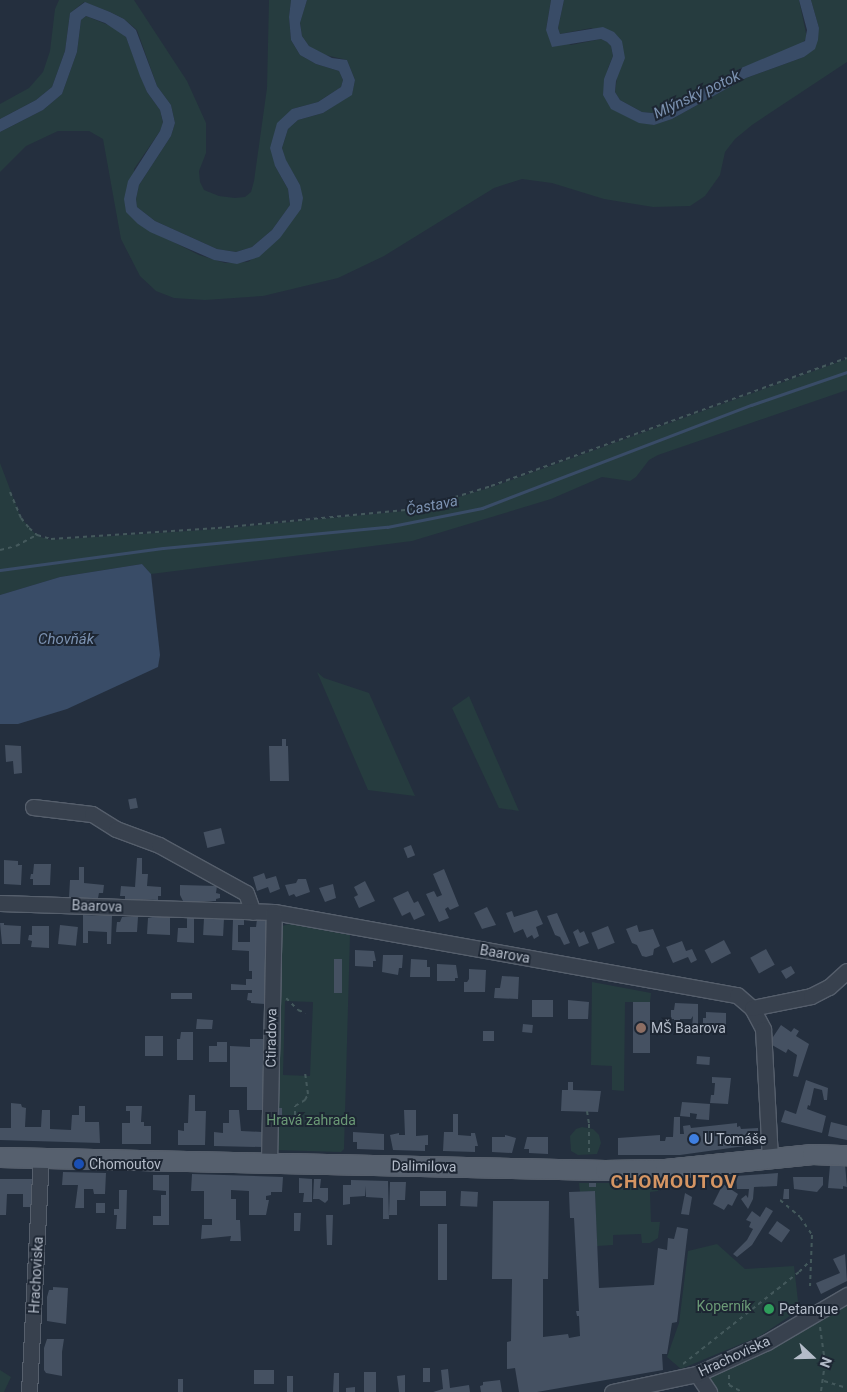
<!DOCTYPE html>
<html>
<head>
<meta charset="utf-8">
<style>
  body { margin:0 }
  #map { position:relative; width:847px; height:1392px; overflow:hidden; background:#242f3e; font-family:Roboto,sans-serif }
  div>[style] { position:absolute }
  .green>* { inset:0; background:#263c3f }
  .water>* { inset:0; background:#394c67 }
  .stream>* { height:3px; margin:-1.5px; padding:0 1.5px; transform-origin:1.5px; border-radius:1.5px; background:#394c67 }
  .building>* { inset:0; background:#455162; transform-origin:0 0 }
  .path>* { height:2px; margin-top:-1px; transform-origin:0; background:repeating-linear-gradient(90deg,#44595c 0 4px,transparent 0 8px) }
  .roads { filter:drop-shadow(1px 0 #565f6c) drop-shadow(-1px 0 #565f6c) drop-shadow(0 1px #565f6c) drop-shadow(0 -1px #565f6c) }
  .minor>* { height:15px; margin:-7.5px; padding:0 7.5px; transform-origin:7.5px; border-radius:7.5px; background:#38414e }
  .major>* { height:19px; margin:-9.5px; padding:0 9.5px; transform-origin:9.5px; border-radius:9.5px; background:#56606e }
  .dots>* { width:14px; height:14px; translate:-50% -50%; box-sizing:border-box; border:2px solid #1d2633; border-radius:50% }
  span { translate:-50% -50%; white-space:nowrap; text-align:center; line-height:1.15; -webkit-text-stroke:4px #1d2633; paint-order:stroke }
  .street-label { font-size:14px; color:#b4bcc9 }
  .poi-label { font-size:14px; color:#b4bcc9 }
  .left { translate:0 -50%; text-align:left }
  .park-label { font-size:14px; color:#6b9a76 }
  .water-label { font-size:15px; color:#7c92b1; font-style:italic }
  .district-label { font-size:19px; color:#d59563; font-weight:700; letter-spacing:1px }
  .north { position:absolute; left:787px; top:1332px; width:50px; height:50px; -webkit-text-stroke:4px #1d2633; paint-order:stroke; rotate:111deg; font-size:14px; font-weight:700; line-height:20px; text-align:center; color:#b4bcc9 }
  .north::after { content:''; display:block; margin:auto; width:18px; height:22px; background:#b4bcc9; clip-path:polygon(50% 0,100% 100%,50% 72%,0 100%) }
</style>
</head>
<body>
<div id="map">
  <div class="green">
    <i style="clip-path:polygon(59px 0,134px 0,187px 81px,206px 123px,206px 153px,199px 171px,200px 182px,204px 190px,219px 196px,235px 198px,245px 197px,251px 192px,254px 181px,267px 88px,269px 0,291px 0,289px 17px,291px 40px,300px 55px,316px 64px,339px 71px,343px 80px,341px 87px,318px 102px,292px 109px,275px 166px,288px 189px,290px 205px,272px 230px,252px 247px,236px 252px,217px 249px,155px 221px,137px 207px,136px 199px,139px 185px,171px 136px,175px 123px,171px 105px,157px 86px,137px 30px,124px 19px,110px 12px,84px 2px,70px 13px,65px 51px,52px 87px,36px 100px,0 119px,0 104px,29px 88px,43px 72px,50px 51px,55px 9px)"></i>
    <i style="clip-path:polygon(307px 0,551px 0,546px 30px,571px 45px,601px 39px,607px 42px,611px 46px,613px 56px,608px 68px,603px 95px,653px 125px,672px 119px,746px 78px,804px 57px,819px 28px,811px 0,847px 0,847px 62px,752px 125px,735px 139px,725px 152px,720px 175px,705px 196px,690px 206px,653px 207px,604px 199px,552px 183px,522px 179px,494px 188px,384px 256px,338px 278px,263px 296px,205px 300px,174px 298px,156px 291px,140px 276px,121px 239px,103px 139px,89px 131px,58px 131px,26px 146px,0 172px,0 132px,43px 110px,62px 94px,77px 52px,81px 20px,86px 16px,118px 29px,126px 37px,147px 92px,160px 110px,163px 123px,160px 131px,134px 169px,138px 224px,199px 255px,225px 263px,248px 262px,280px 238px,300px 185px,286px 161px,282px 148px,288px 129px,298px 120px,323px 113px,352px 94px,355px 80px,347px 60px,321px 54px,309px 46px,302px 36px,300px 22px)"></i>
    <i style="clip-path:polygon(564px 0,799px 0,807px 38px,799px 46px,741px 68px,667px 108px,652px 113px,642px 112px,620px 100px,615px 92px,622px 41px,591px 28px,560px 34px,558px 28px)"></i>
    <i style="clip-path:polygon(847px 359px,847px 390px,658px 455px,649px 460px,636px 477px,630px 481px,602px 477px,551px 499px,412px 541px,151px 574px,142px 564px,60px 577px,0 595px,0 463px,21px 518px,37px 536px,51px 540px,219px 529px,416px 510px,492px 487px)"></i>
    <i style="clip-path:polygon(317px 672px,324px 678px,369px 693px,415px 796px,368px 790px)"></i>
    <i style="clip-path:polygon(469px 696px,519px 811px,499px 808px,452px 708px)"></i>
    <i style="clip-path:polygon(evenodd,289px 924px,350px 935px,344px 1149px,341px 1152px,276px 1150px,279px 934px,282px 926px,289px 924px,285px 1001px,313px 1002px,310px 1076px,283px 1075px,285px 1001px)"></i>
    <i style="clip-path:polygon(592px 982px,651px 993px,650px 1002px,625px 1002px,624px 1091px,612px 1090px,612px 1066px,591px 1065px)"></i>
    <i style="clip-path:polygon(582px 1127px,593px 1129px,599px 1135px,601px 1143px,597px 1154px,578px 1155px,571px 1151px,570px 1136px,576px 1129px)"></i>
    <i style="clip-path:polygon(579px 1183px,589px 1183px,589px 1187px,596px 1187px,596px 1183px,644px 1183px,644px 1188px,658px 1188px,658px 1191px,650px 1192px,651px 1222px,660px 1222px,658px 1238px,650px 1243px,642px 1243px,641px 1234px,613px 1235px,613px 1245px,597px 1246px,595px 1191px,580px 1192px)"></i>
    <i style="clip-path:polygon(717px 1244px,745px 1269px,794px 1266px,799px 1310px,760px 1336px,681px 1369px,667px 1357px,679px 1323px,688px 1251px)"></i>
    <i style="clip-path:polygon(847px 1302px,847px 1392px,714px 1392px,710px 1389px,711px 1375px)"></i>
    <i style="clip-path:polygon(0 1370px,11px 1377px,4px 1392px,0 1392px)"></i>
  </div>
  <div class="water">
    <i style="clip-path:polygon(291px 0,307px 0,300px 23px,302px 36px,309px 46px,332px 58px,347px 60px,355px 80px,352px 95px,323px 113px,298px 120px,288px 129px,282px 148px,286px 160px,300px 185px,303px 198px,301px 209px,280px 238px,259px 257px,237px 264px,214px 260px,150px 232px,138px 224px,126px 212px,124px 199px,128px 181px,160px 131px,163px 122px,160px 110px,147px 92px,140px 76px,126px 37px,105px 23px,86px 16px,81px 20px,77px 52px,62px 94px,43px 110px,0 132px,0 119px,36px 100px,52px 87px,65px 51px,70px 13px,85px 2px,110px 12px,124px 19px,136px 30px,157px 86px,171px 105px,175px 123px,171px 136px,139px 185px,136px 199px,137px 207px,155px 221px,217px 249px,236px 252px,252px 247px,272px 230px,290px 205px,288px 189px,275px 166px,270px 148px,277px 123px,292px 109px,318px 102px,341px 87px,343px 80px,339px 71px,316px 64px,300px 55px,291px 40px,289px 17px)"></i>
    <i style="clip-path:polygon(551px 0,564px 0,558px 28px,560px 34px,603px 27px,614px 32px,622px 41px,625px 58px,616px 81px,615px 92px,620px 100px,642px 112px,652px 113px,667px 108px,741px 68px,805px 41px,807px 30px,799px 0,811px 0,819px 28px,818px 40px,815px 49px,804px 57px,746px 78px,672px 119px,654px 125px,639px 123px,611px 109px,603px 95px,604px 79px,613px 56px,611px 46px,607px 42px,601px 39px,552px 47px,546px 30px)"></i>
    <i style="clip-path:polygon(142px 564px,151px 574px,160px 655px,158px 667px,67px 709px,18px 724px,0 724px,0 595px,60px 577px)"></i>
  </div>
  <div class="stream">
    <i style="left:0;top:570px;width:164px;rotate:-7.7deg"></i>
    <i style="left:163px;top:548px;width:225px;rotate:-5.4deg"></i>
    <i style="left:387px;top:527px;width:97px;rotate:-11.3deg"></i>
    <i style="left:482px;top:508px;width:288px;rotate:-21deg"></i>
    <i style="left:751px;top:405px;width:102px;rotate:-19deg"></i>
  </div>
  <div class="building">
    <i style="clip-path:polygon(282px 739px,286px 739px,286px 746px,288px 746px,289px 781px,270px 781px,269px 746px,282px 746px)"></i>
    <i style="clip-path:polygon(5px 745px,21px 746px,22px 773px,14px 774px,13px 761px,6px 762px)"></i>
    <i style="left:136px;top:798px;width:10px;height:8px;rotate:79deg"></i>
    <i style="left:221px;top:828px;width:16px;height:18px;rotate:76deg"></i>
    <i style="left:411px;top:845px;width:11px;height:8px;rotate:68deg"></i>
    <i style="clip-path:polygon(137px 858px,142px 858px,142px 874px,148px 874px,147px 886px,161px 887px,161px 896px,158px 896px,158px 900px,125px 899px,125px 896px,120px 896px,121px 886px,135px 887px)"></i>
    <i style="clip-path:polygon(4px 860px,18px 861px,18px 865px,22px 865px,21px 885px,4px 884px)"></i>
    <i style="clip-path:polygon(34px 864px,51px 864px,50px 885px,33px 885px,33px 879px,30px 879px,31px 874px,33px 874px)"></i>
    <i style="clip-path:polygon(79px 867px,84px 867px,84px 883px,104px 885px,103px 893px,99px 893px,98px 898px,69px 898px,70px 880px,79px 880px)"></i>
    <i style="clip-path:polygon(444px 869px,459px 906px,450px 910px,448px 907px,445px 909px,449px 918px,439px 922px,426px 894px,434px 891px,437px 897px,442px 895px,433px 874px)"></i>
    <i style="clip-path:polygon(264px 873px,266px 879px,276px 876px,280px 889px,270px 893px,268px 887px,257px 891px,253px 877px)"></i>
    <i style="clip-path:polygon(298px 879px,306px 879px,310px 892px,296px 897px,294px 894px,289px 896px,285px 885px,296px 883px)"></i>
    <i style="clip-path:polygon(365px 881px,375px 901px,359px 908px,354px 897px,358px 895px,354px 887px)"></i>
    <i style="clip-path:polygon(333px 884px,336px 898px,325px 902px,319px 888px)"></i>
    <i style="clip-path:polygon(180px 885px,217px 886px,216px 893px,220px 894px,220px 898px,216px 899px,216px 901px,183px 901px,180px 895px)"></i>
    <i style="clip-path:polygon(408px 891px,414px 903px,418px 901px,425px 915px,414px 920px,410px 912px,402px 916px,393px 898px)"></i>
    <i style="clip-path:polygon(487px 907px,496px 925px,482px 929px,474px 913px)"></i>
    <i style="clip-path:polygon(537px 910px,543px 924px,536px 927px,539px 936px,534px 939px,532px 935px,527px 938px,523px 929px,514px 933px,506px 913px,512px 911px,514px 917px)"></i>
    <i style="clip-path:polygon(557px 913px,570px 943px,564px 945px,560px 937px,555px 935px,547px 916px)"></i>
    <i style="clip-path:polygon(83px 915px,112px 916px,111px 944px,107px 944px,107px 932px,88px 931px,88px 943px,83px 943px)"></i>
    <i style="clip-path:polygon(122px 917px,138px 917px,137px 932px,116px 932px,117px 922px,120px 922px)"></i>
    <i style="clip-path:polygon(152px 917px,170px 917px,170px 935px,147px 934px,148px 918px)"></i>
    <i style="clip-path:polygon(187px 918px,194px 918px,194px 943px,177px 942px,178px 928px,187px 928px)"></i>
    <i style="left:204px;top:918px;width:20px;height:17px;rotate:3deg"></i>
    <i style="clip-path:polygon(233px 919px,244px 919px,244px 925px,238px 925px,238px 942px,250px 942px,250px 927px,256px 927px,257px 919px,267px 920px,265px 1004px,251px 1003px,251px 1001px,247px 1000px,248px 993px,252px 993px,252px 990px,231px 990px,231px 984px,246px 985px,246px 979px,252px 979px,252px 971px,249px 971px,249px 951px,232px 950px)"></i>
    <i style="clip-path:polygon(0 923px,4px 923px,4px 925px,21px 926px,20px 944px,2px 944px)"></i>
    <i style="left:60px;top:925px;width:18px;height:19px;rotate:6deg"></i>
    <i style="clip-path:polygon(637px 925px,639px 932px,653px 929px,660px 946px,654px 949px,653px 955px,646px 957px,642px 956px,637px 945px,632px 943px,626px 929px)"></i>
    <i style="clip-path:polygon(32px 926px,49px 926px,49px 948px,31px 947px,32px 941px,28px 940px,29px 935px,32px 935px)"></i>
    <i style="left:608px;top:926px;width:18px;height:18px;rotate:68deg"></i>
    <i style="clip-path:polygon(578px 929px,580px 933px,584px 931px,589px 943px,579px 947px,573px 932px)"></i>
    <i style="left:724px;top:940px;width:15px;height:22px;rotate:62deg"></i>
    <i style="clip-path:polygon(682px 941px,686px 951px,692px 949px,697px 960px,691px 963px,688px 957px,673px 963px,666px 947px)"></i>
    <i style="left:766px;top:949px;width:18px;height:18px;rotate:61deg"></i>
    <i style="clip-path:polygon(355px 950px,374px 951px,376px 961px,373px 961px,373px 967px,355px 966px)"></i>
    <i style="clip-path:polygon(383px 955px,403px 955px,402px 968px,399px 968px,398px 975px,382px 972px)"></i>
    <i style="left:334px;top:959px;width:8px;height:34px"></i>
    <i style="clip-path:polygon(411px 959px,427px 960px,427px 967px,430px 967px,430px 977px,410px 977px)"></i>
    <i style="clip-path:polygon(437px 964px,456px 965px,458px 978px,455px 978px,455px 981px,437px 981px)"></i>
    <i style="clip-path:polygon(791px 966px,795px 973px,786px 979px,781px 971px)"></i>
    <i style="clip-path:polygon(469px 969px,486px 970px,485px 992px,464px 992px,464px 982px,467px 982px,469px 979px)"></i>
    <i style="clip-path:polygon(502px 976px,519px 977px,518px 999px,494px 998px,495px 988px,500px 988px)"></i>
    <i style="left:171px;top:993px;width:21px;height:6px"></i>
    <i style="left:532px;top:1000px;width:21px;height:17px"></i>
    <i style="clip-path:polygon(568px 1000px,589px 1002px,588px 1019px,568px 1019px)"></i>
    <i style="left:633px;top:1002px;width:17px;height:51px"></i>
    <i style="clip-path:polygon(675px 1003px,698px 1004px,698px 1027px,692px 1027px,693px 1016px,691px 1019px,680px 1019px,680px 1022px,674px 1022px,674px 1019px,671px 1019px,671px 1010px,674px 1010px)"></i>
    <i style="clip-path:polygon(706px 1012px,726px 1013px,726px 1030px,706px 1030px,706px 1026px,703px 1026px,703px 1018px,706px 1018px)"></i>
    <i style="clip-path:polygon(197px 1019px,213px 1020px,212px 1029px,196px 1029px)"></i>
    <i style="left:523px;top:1024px;width:10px;height:8px;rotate:6deg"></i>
    <i style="clip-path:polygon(781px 1025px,791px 1032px,794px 1028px,799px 1031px,796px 1036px,809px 1044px,798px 1077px,793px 1076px,797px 1055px,788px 1049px,786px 1053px,772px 1045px,771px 1040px)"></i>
    <i style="left:483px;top:1031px;width:11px;height:10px"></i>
    <i style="clip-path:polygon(181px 1032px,193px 1032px,193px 1060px,177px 1060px,177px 1039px,180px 1039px)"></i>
    <i style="left:145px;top:1036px;width:18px;height:20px"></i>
    <i style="clip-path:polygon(250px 1039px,264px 1039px,263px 1110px,247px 1110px,247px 1087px,230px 1087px,230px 1046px,250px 1047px)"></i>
    <i style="clip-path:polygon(217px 1042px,227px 1042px,227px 1062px,209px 1062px,209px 1046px,217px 1046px)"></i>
    <i style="left:697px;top:1056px;width:13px;height:8px;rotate:4deg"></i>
    <i style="clip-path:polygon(712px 1077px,731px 1078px,728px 1104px,710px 1103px,711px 1095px,714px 1095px,715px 1083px,712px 1083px)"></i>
    <i style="clip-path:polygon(806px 1080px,828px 1088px,827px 1100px,824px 1100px,822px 1090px,814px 1088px,810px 1106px,808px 1105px,807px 1109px,826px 1116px,822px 1133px,781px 1122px,785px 1110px,796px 1114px)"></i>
    <i style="clip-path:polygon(568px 1082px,573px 1082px,573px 1090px,601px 1091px,598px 1112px,561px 1111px,562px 1090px,568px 1090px)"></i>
    <i style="clip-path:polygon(189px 1095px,195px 1095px,195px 1111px,206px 1111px,205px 1145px,178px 1145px,178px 1130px,184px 1131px,184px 1123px,188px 1123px)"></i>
    <i style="clip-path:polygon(682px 1102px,710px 1104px,709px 1120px,696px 1119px,697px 1114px,690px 1113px,690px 1117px,680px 1116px)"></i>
    <i style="clip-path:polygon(11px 1103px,21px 1104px,22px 1107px,26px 1108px,25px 1127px,41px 1127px,42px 1110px,50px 1110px,50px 1129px,71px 1130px,72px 1115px,79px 1115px,79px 1106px,85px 1106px,85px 1122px,99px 1122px,100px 1143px,0 1140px,0 1128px,11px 1128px)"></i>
    <i style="clip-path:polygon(126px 1106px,142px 1106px,141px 1122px,144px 1122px,144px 1126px,151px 1126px,151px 1144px,122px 1144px,122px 1123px,130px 1123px,130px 1111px,126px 1111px)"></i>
    <i style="left:277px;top:1108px;width:5px;height:17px"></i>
    <i style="clip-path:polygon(229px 1110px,239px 1110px,241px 1131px,262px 1132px,262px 1147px,214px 1146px,214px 1132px,223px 1133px,223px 1123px,229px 1123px)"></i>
    <i style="clip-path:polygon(404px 1110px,416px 1110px,416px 1136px,428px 1135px,428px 1145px,425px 1145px,425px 1151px,393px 1150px,390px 1135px,399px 1133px,399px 1135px,405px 1135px)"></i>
    <i style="clip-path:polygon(453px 1114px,458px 1114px,458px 1135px,471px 1136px,471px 1133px,475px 1133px,478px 1146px,475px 1146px,475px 1152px,443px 1151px,444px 1132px,453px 1132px)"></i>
    <i style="clip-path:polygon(674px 1117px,680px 1117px,680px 1134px,684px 1134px,683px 1126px,690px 1125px,691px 1128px,737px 1123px,737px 1127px,740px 1126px,741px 1129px,758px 1128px,759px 1144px,680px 1155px,618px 1155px,618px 1138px,660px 1135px,660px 1141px,665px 1141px,666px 1137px,673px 1137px)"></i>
    <i style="clip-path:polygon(831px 1122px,847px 1126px,847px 1140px,828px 1136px)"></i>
    <i style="clip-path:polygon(353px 1132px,384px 1134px,384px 1150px,357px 1149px,357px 1142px,353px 1142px)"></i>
    <i style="clip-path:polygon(505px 1135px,516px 1138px,512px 1153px,492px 1152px,492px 1137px,505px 1137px)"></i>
    <i style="clip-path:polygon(527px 1137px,548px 1137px,548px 1154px,529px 1153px,529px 1149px,524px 1149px)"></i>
    <i style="clip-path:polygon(845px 1164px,847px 1187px,843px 1186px,843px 1189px,828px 1188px,830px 1165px)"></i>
    <i style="clip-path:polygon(63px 1172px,106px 1173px,105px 1194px,94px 1194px,93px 1189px,84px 1189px,84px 1208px,75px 1208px,78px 1185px,62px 1185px)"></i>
    <i style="clip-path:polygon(778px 1173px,777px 1186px,754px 1187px,753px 1199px,748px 1209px,741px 1199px,746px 1195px,748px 1198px,749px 1189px,737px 1189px,736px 1176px)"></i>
    <i style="clip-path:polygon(192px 1174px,283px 1177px,282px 1192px,271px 1192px,271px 1195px,266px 1196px,266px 1200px,269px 1200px,266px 1215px,249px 1215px,249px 1191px,231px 1190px,231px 1199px,236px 1199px,236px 1220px,240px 1220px,241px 1241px,230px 1241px,231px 1236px,201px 1239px,202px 1225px,212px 1225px,212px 1219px,204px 1219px,204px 1191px,191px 1191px)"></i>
    <i style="clip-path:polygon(153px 1175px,169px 1175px,169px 1225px,153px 1225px,153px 1216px,161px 1216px,161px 1195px,166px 1195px,166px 1191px,153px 1190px)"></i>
    <i style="clip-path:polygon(793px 1177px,823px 1177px,823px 1185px,817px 1192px,794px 1189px)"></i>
    <i style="clip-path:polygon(299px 1178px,312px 1179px,312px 1202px,303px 1202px,304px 1193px,299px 1193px)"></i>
    <i style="clip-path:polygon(0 1179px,32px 1179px,31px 1207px,23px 1207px,23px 1194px,7px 1194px,6px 1215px,0 1215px)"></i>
    <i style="clip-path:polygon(314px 1179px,321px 1179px,320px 1188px,328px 1188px,328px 1200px,325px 1203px,319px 1199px,313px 1199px)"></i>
    <i style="clip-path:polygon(351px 1180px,388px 1181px,389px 1219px,383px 1219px,383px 1198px,366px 1197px,366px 1186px,365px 1196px,350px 1197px,350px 1204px,343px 1205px,343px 1185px,351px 1185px)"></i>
    <i style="clip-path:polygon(390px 1182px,406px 1182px,405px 1200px,397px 1200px,397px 1215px,389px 1215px)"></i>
    <i style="left:589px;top:1183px;width:7px;height:4px"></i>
    <i style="clip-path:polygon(723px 1184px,738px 1194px,732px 1206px,728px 1204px,724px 1210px,713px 1204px)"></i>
    <i style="clip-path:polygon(784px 1189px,789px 1189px,789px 1199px,783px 1199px)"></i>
    <i style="clip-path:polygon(119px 1190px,127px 1190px,126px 1229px,116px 1229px,117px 1215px,114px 1215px,114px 1209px,119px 1209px)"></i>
    <i style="left:420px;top:1191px;width:26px;height:15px"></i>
    <i style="left:461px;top:1191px;width:17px;height:15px;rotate:3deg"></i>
    <i style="clip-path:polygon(595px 1191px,599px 1288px,654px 1285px,658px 1248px,667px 1250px,668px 1238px,674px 1239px,677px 1227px,688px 1229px,677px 1322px,672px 1323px,667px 1354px,662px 1354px,663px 1370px,537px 1392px,519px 1392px,515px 1368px,507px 1369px,507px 1342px,511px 1341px,512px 1279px,492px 1279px,493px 1201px,549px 1201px,548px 1279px,543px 1279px,543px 1337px,568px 1334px,569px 1338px,580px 1336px,579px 1316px,577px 1316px,576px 1311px,579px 1311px,574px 1218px,570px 1218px,569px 1192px)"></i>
    <i style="clip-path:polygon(685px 1193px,692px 1197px,689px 1215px,681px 1214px)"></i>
    <i style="left:96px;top:1203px;width:9px;height:10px"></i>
    <i style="clip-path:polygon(766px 1207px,773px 1211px,752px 1245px,737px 1257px,733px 1254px,747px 1240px,753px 1229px,749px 1227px,751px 1222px,746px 1220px,752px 1211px,760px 1217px)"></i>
    <i style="clip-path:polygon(294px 1213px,301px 1213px,300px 1231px,294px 1231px)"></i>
    <i style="clip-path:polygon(326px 1215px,333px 1215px,332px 1245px,327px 1245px)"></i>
    <i style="left:777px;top:1221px;width:16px;height:15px;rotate:35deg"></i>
    <i style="left:438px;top:1224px;width:9px;height:56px"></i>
    <i style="clip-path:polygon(845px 1254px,847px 1281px,821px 1294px,816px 1283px,840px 1273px,833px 1259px)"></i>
    <i style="clip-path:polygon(53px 1287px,68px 1288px,66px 1324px,47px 1321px,47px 1297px,49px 1290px,53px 1290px)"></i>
    <i style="clip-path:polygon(47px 1339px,64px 1339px,62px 1352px,62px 1376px,46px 1373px,44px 1370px,44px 1348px)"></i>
    <i style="left:423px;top:1368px;width:7px;height:14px"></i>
    <i style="clip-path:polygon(448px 1369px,450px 1388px,469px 1385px,470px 1392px,433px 1392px,443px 1389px,441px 1370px)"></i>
    <i style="left:254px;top:1370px;width:20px;height:14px"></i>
    <i style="left:364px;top:1372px;width:12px;height:20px"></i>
    <i style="clip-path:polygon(334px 1373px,339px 1373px,339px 1392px,333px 1392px)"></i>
    <i style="clip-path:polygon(405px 1375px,405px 1392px,399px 1392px,397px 1376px)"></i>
    <i style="left:287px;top:1376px;width:6px;height:16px"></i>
    <i style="left:178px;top:1379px;width:5px;height:13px"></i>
    <i style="clip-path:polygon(500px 1380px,502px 1392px,481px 1392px,480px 1386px,483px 1385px,483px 1382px)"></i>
    <i style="clip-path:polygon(355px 1387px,355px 1392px,346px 1392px,346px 1388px)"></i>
  </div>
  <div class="path">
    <i style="left:10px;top:492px;width:28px;rotate:67deg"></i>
    <i style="left:21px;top:518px;width:13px;rotate:51deg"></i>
    <i style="left:29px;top:528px;width:11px;rotate:41deg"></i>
    <i style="left:37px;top:535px;width:15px;rotate:16deg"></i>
    <i style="left:51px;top:539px;width:167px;rotate:-3.8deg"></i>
    <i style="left:218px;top:528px;width:199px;rotate:-5.5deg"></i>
    <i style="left:416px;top:509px;width:78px;rotate:-17deg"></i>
    <i style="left:491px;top:486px;width:378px;rotate:-19.8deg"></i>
    <i style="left:0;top:550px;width:16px;rotate:-14deg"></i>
    <i style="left:16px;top:546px;width:24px;rotate:-28deg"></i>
    <i style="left:286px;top:998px;width:17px;rotate:45deg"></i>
    <i style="left:298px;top:1010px;width:8px;rotate:23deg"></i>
    <i style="left:587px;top:1111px;width:13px;rotate:81deg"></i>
    <i style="left:589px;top:1124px;width:30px;rotate:90deg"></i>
    <i style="left:295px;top:1123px;width:17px;rotate:-90deg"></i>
    <i style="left:295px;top:1106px;width:12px;rotate:-31deg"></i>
    <i style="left:305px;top:1100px;width:7px;rotate:-63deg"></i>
    <i style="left:308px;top:1094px;width:21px;rotate:-98deg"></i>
    <i style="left:780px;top:1200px;width:26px;rotate:40deg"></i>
    <i style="left:800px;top:1217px;width:22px;rotate:56deg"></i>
    <i style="left:812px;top:1235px;width:51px;rotate:92.2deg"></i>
    <i style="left:820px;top:1327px;width:36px;rotate:82deg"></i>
    <i style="left:825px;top:1363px;width:29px;rotate:98deg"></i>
    <i style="left:683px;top:1364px;width:148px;rotate:-38.4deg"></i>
    <i style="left:799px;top:1272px;width:17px;rotate:-45deg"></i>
    <i style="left:729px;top:1375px;width:10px;rotate:90deg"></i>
    <i style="left:729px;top:1385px;width:15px;rotate:28deg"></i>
    <i style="left:824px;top:1381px;width:24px;rotate:17deg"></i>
  </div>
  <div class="roads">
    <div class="minor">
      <i style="left:33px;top:807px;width:59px;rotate:6.8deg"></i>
      <i style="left:92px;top:814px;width:28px;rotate:32deg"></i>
      <i style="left:116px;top:829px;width:46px;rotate:20.4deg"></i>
      <i style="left:159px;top:845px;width:99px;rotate:28.9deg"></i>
      <i style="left:246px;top:893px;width:20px;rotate:70deg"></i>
      <i style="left:0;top:903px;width:274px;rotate:1.9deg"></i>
      <i style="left:274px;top:912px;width:470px;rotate:10.2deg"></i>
      <i style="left:737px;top:995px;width:20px;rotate:41deg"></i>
      <i style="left:752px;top:1008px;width:24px;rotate:62deg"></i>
      <i style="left:763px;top:1029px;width:129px;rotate:86.9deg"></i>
      <i style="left:752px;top:1008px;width:60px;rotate:-11.5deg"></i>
      <i style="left:811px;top:996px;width:20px;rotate:-27deg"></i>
      <i style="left:829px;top:987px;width:24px;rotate:-42deg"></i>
      <i style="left:269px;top:1163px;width:251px;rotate:-88.9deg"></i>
      <i style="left:697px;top:1374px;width:22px;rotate:56deg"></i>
      <i style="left:29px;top:1392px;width:234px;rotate:-87.1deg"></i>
      <i style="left:612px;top:1392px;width:87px;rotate:-12deg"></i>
      <i style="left:697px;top:1374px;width:77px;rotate:-24.6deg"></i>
      <i style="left:767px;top:1342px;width:93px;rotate:-30.4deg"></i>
    </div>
    <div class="major">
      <i style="left:0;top:1157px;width:605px;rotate:1.23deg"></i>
      <i style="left:605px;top:1170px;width:60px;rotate:-1deg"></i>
      <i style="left:665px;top:1169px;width:148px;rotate:-5.8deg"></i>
      <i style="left:812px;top:1154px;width:35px;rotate:2deg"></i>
    </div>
  </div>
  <div class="dots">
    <i style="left:641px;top:1028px;background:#8d6e63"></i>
    <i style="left:694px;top:1139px;background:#3f7fe0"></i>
    <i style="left:79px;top:1164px;background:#1a4fb4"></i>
    <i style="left:769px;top:1309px;background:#2e9e5b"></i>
  </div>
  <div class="street-label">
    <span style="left:97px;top:906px;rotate:2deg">Baarova</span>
    <span style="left:505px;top:954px;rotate:10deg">Baarova</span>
    <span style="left:271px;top:1038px;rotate:-89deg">Ctiradova</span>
    <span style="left:424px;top:1166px;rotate:1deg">Dalimilova</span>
    <span style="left:36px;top:1275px;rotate:-87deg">Hrachoviska</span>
    <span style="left:734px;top:1356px;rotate:-25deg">Hrachoviska</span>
  </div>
  <div class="poi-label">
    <span class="left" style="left:651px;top:1028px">MŠ Baarova</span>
    <span class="left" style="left:704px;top:1139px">U Tomáše</span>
    <span class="left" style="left:89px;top:1164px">Chomoutov</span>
    <span class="left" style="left:779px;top:1309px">Petanque</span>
  </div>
  <div class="park-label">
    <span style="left:311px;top:1120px">Hravá zahrada</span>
    <span style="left:724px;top:1306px">Koperník</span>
  </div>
  <div class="water-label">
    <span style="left:697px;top:95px;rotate:-25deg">Mlýnský potok</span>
    <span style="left:432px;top:506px;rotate:-11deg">Častava</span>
    <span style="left:66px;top:640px">Chovňák</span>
  </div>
  <div class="district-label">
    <span style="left:674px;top:1182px">CHOMOUTOV</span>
  </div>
  <div class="north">N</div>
</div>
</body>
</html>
